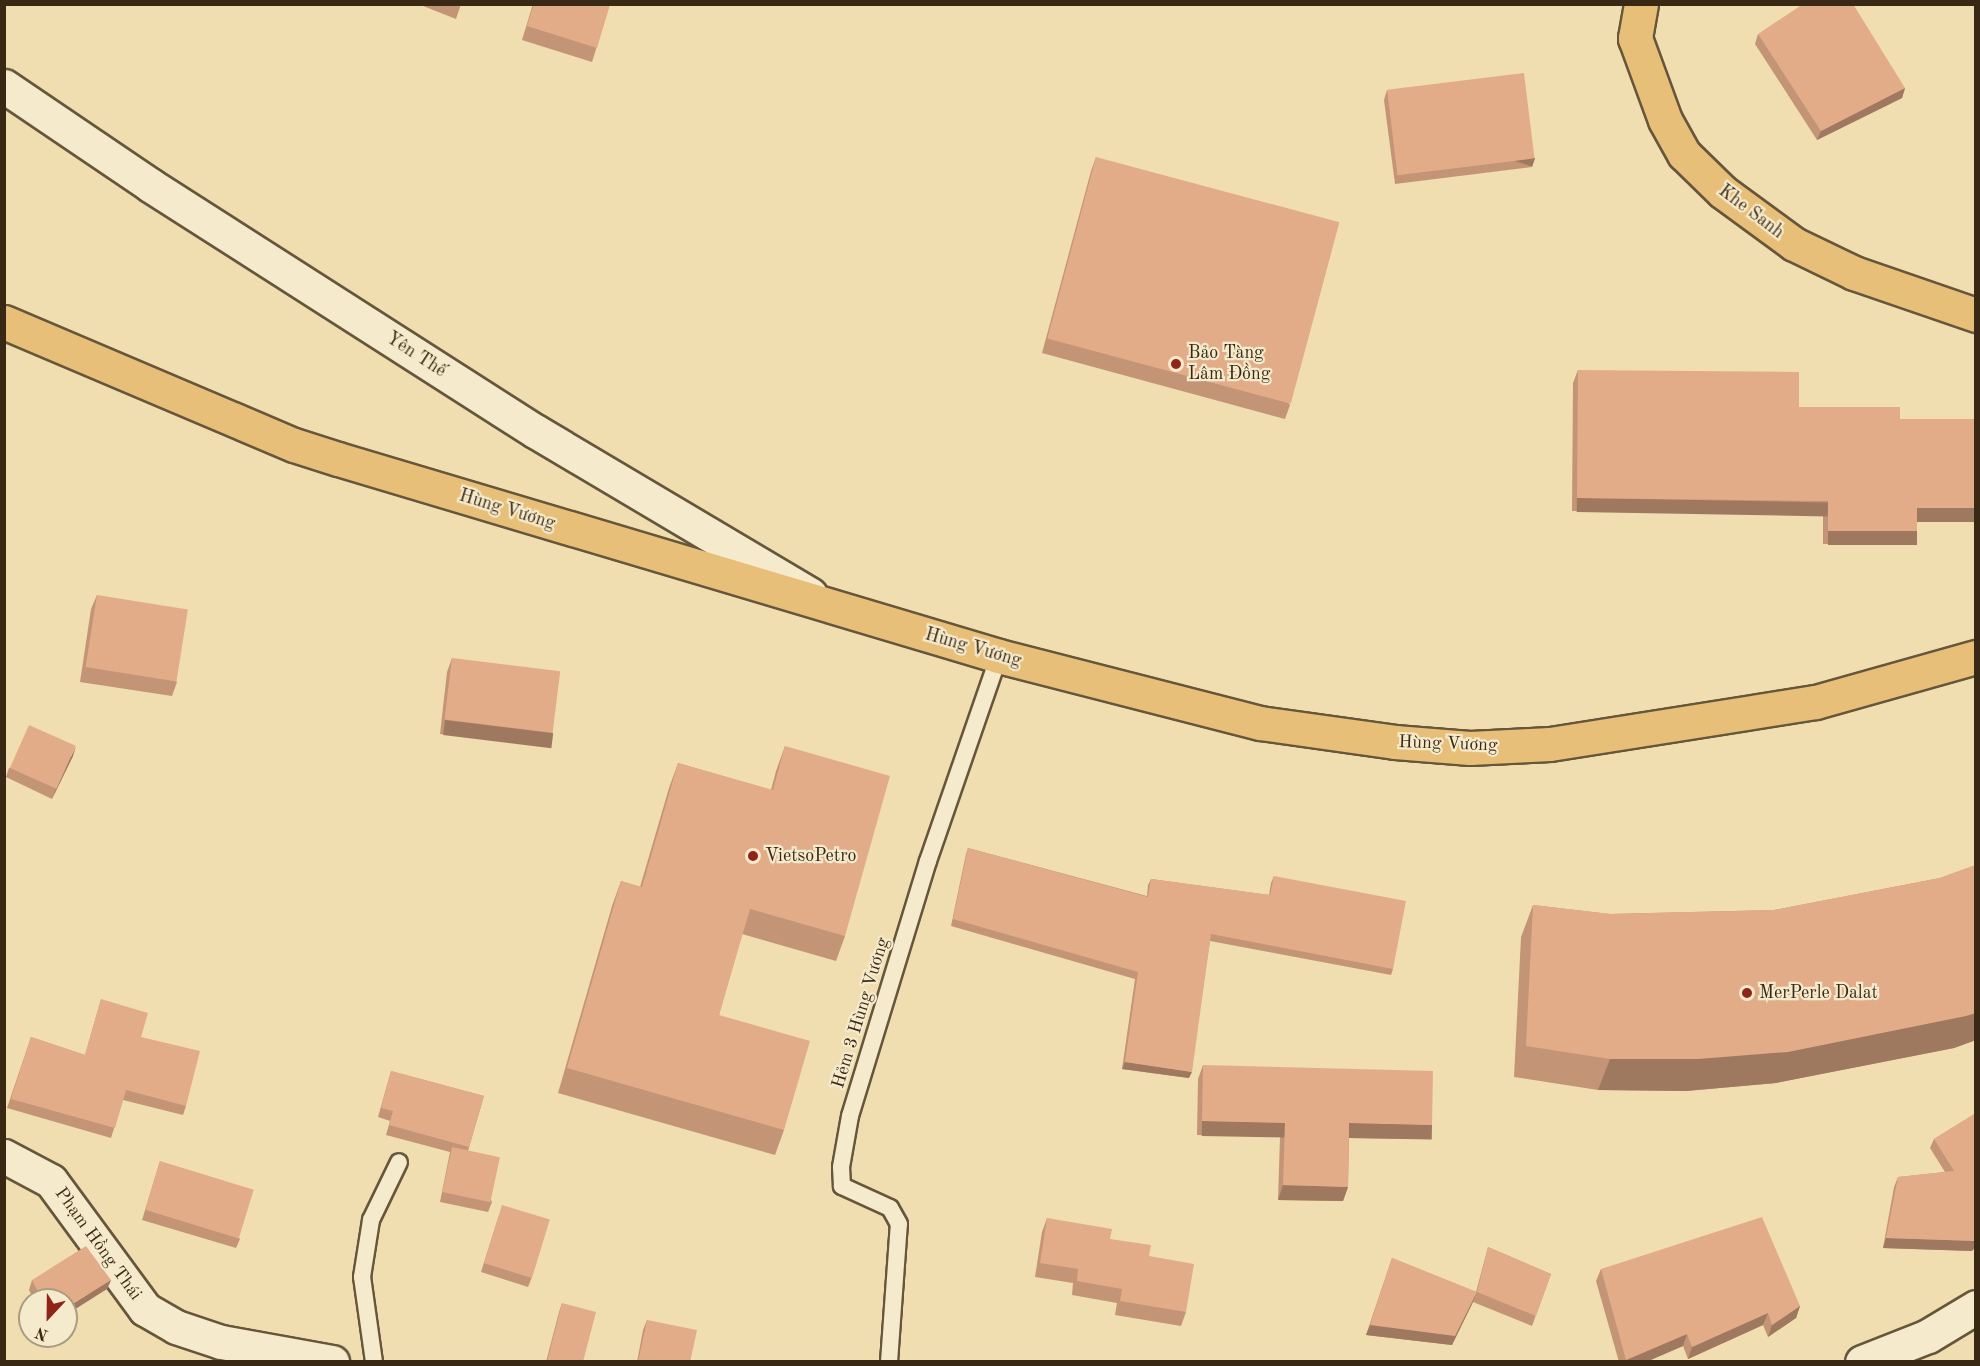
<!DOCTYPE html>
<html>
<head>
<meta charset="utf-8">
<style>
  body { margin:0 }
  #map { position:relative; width:1980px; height:1366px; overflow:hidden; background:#f0deb0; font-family:"Old Standard TT",serif }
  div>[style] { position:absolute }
  .roads { filter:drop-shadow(2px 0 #66563b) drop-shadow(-2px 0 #66563b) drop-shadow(0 2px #66563b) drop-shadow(0 -2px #66563b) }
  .lane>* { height:16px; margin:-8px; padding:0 8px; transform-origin:8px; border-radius:8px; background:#f5eacc }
  .street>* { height:33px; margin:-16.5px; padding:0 16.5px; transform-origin:16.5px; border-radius:16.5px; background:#f5eacc }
  .highway>* { height:33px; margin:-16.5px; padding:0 16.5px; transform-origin:16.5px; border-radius:16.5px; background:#e8bf78 }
  .wall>* { inset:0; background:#c39476 }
  .shaded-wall>* { inset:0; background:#9f7860; transform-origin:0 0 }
  .building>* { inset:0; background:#e3ac89; transform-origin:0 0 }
  .dots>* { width:16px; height:16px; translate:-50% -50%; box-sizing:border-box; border:3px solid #f5eacc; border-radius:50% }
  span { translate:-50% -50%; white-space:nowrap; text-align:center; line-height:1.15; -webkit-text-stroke:4.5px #f5eacc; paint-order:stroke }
  .street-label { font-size:18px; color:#382814 }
  .poi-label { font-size:18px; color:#382814 }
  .left { translate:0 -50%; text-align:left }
  .frame { position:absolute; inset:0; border:6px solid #382814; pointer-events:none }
  .north { position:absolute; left:18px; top:1288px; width:60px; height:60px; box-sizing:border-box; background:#f5eacc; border:2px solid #a99c82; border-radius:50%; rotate:202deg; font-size:16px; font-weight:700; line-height:24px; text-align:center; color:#382814 }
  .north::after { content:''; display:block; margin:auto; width:21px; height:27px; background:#8f2418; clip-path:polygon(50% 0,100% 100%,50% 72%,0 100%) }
</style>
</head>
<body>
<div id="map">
  <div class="roads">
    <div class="lane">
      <i style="left:374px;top:1362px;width:86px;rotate:-98deg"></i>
      <i style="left:362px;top:1277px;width:58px;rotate:-81deg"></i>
      <i style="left:371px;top:1220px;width:64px;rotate:-64.2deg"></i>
      <i style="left:889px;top:1362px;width:138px;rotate:-85.9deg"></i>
      <i style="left:899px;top:1224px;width:18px;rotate:-119deg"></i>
      <i style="left:890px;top:1208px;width:53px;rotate:-155.4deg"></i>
      <i style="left:842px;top:1186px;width:19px;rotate:-93deg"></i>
      <i style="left:841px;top:1167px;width:52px;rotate:-80deg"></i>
      <i style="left:850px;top:1116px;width:267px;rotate:-73deg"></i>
      <i style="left:928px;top:861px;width:217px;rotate:-70.9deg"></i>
    </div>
    <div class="street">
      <i style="left:4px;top:86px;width:176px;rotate:34.1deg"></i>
      <i style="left:150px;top:185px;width:457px;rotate:32.6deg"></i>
      <i style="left:535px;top:431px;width:320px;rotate:30.7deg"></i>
      <i style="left:4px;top:1156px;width:53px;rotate:28deg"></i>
      <i style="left:51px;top:1181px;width:159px;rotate:53.7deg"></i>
      <i style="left:145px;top:1309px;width:36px;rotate:30deg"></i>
      <i style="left:176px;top:1327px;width:47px;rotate:18.4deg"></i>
      <i style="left:221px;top:1342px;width:113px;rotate:10.2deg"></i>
      <i style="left:1862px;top:1362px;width:71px;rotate:-21.5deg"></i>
      <i style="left:1928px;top:1336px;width:56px;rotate:-31.1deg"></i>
    </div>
    <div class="highway">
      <i style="left:1641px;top:4px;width:35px;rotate:100deg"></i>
      <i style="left:1635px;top:38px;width:87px;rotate:69.9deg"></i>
      <i style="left:1665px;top:120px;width:39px;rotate:61deg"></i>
      <i style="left:1684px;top:154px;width:54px;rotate:44.3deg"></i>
      <i style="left:1723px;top:192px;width:88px;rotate:36.2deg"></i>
      <i style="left:1794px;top:244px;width:67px;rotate:25.8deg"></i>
      <i style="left:1854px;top:273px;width:129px;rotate:19deg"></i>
      <i style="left:4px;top:322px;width:315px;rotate:23deg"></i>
      <i style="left:294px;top:445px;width:46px;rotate:17.7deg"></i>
      <i style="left:338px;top:459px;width:690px;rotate:16.6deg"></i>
      <i style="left:999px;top:656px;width:269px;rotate:14.4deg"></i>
      <i style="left:1260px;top:723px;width:136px;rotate:8deg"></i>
      <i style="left:1395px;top:742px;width:75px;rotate:4.6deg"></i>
      <i style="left:1470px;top:748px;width:80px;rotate:-2.9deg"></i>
      <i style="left:1550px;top:744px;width:269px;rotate:-9deg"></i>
      <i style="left:1816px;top:702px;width:166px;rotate:-15.7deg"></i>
    </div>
  </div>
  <div class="wall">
    <i style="clip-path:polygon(418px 4px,461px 4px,456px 19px)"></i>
    <i style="clip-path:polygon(533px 4px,610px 4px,592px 62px,522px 40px)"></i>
    <i style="clip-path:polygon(1758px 34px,1905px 88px,1902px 98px,1817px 140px,1755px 44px)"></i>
    <i style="clip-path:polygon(1387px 90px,1535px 158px,1532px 167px,1395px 184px,1384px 100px)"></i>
    <i style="clip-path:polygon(1096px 157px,1290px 405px,1285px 419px,1042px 353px,1091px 171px)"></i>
    <i style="clip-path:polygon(1578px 370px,1799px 407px,1900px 419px,1976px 419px,1976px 521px,1917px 521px,1912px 544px,1823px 544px,1823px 514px,1572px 511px,1573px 383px)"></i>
    <i style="clip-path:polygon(97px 595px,177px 682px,172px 696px,80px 682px,91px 609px)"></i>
    <i style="clip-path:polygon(452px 658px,553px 733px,548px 747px,440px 734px,447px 672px)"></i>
    <i style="clip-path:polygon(785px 746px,845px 936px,836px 961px,742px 934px,719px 1015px,784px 1130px,775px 1155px,558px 1093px,612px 906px,621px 881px,640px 887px,669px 788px,678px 763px,771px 790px,776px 771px)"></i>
    <i style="clip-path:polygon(73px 756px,52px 799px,6px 777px,9px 768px)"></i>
    <i style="clip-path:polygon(968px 848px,1147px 896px,1148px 885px,1151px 879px,1269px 895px,1271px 883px,1274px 876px,1393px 969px,1391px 975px,1210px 941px,1189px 1078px,1122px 1069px,1135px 979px,951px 926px,966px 854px)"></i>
    <i style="clip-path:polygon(1976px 865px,1976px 1040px,1954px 1048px,1776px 1083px,1686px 1091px,1598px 1090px,1514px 1077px,1521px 937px,1533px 905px,1610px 914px,1774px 910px,1940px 878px)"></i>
    <i style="clip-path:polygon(101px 999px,141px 1037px,186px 1106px,183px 1115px,123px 1100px,111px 1138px,7px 1108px,31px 1037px,85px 1055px)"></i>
    <i style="clip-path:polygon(1203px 1065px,1426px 1139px,1349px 1138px,1348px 1187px,1343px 1201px,1278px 1200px,1280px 1137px,1197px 1135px,1198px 1079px)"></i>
    <i style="clip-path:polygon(391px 1071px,484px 1096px,468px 1151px,492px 1202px,488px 1212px,440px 1202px,450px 1152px,386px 1135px,390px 1121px,378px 1117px)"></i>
    <i style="clip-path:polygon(1976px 1113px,1972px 1251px,1883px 1248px,1894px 1187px,1898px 1177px,1945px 1172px,1930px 1148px,1934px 1139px)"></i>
    <i style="clip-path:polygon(160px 1161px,240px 1239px,236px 1248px,142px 1220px)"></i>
    <i style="clip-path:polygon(499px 1215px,532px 1277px,528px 1287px,481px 1272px)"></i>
    <i style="clip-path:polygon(1047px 1218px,1110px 1239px,1149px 1256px,1186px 1312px,1181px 1326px,1115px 1315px,1117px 1303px,1072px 1295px,1073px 1283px,1035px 1277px,1042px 1232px)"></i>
    <i style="clip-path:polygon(1488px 1247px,1551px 1274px,1532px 1326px,1473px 1302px,1452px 1345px,1366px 1335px,1392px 1258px,1476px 1292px)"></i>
    <i style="clip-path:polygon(1601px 1269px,1800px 1306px,1796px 1318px,1768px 1337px,1763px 1325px,1688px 1359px,1683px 1346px,1646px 1362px,1619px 1362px,1596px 1281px)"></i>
    <i style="clip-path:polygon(32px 1280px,111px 1280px,107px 1289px,66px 1300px,34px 1300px,29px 1290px)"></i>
    <i style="clip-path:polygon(562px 1303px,583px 1362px,546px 1362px,559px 1312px)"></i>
    <i style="clip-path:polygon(647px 1320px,690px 1362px,637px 1362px,643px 1330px)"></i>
  </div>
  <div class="shaded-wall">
    <i style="clip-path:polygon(1905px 88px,1902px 98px,1817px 140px,1821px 131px)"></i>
    <i style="left:1535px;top:158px;width:9px;height:137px;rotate:108deg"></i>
    <i style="left:1577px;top:498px;width:251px;height:14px;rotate:1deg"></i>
    <i style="left:1917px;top:508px;width:59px;height:14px"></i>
    <i style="left:1828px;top:531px;width:89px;height:14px"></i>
    <i style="left:445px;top:720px;width:109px;height:15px;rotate:7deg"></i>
    <i style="clip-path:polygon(76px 746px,73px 756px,52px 799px,56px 789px)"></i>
    <i style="clip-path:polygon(1976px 1013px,1976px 1040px,1954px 1048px,1776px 1083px,1686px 1091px,1598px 1090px,1610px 1059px)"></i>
    <i style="clip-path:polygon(1125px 1062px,1192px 1072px,1189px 1078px,1122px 1069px)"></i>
    <i style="left:1202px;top:1121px;width:83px;height:15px;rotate:1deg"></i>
    <i style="left:1349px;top:1123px;width:83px;height:15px;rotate:1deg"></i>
    <i style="clip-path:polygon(1283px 1185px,1348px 1187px,1343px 1201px,1278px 1200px)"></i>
    <i style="clip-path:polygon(1886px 1238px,1976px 1241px,1976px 1247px,1972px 1251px,1883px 1248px)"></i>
    <i style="clip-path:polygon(111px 1280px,107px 1289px,66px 1315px,66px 1308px)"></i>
    <i style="clip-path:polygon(1477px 1292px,1473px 1302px,1452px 1345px,1366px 1335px,1370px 1325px)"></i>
    <i style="clip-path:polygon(1800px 1306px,1796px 1318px,1768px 1337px,1772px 1325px)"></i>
    <i style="clip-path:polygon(1768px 1313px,1763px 1325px,1688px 1359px,1692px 1347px)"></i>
    <i style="clip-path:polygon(1687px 1334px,1683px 1346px,1646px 1362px,1626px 1362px,1626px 1360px)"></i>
  </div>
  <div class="building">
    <i style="clip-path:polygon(534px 4px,610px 4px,597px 48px,527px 26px)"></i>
    <i style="clip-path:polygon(1803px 4px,1853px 4px,1905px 88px,1821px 131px,1758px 34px)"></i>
    <i style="left:1524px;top:73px;width:86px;height:138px;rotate:83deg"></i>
    <i style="left:1096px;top:157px;width:252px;height:188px;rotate:15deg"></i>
    <i style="clip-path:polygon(1578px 370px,1799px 372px,1799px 407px,1900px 407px,1900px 419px,1976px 419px,1976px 508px,1917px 508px,1917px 531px,1828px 531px,1828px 501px,1577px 498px)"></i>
    <i style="left:97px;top:595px;width:92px;height:73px;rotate:9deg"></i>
    <i style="left:452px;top:658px;width:109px;height:62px;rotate:7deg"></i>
    <i style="left:29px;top:725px;width:51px;height:47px;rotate:24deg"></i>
    <i style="clip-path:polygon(785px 746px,890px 776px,845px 936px,750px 909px,719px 1015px,810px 1041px,784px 1130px,567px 1068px,621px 881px,642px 887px,678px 763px,773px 790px)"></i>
    <i style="clip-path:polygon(968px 848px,1148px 897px,1151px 879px,1270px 895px,1274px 876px,1406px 901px,1393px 969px,1211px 934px,1192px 1072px,1125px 1062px,1138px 972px,953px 919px)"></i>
    <i style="clip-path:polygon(1976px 865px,1976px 1013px,1966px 1016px,1788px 1052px,1698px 1059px,1610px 1059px,1526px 1046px,1533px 905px,1610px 914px,1774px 910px,1940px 878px)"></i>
    <i style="clip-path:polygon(101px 999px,148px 1013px,141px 1037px,200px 1051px,186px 1106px,126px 1090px,115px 1128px,11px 1099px,31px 1037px,85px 1055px)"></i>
    <i style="clip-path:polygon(1203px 1065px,1433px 1071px,1432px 1125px,1349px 1123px,1348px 1187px,1283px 1185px,1285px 1123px,1202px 1121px)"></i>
    <i style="clip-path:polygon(391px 1071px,484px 1096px,469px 1147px,389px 1125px,393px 1111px,381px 1108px)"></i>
    <i style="clip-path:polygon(1976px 1113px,1976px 1241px,1886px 1238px,1898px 1177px,1954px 1171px,1934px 1139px)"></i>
    <i style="left:452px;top:1147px;width:49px;height:46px;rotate:12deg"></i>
    <i style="left:160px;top:1161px;width:98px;height:51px;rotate:17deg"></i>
    <i style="left:502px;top:1205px;width:50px;height:61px;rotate:17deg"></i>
    <i style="clip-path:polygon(1762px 1217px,1800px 1306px,1772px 1325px,1768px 1313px,1692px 1347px,1687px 1334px,1626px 1360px,1601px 1269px)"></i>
    <i style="clip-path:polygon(1047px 1218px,1112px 1229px,1110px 1239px,1151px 1245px,1149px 1256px,1194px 1264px,1186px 1312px,1120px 1301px,1122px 1289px,1077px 1281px,1078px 1269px,1040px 1263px)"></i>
    <i style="clip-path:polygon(86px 1246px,111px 1280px,66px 1308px,66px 1300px,42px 1300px,32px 1280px)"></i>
    <i style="clip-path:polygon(1488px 1247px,1551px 1274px,1536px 1316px,1477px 1292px)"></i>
    <i style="clip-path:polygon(1392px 1258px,1477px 1292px,1455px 1336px,1370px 1325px)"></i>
    <i style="clip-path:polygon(562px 1303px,596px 1312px,583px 1362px,547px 1362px)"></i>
    <i style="clip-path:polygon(647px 1320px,697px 1330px,690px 1362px,638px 1362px)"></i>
  </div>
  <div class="dots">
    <i style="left:1176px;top:364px;background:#8f2418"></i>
    <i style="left:753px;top:856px;background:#8f2418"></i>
    <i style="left:1747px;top:993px;background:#8f2418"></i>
  </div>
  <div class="street-label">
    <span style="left:1751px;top:212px;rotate:37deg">Khe Sanh</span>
    <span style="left:416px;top:355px;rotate:33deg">Yên Thế</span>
    <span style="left:507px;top:510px;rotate:17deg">Hùng Vương</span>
    <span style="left:973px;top:648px;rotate:16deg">Hùng Vương</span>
    <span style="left:1448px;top:744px;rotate:2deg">Hùng Vương</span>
    <span style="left:861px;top:1013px;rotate:-73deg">Hẻm 3 Hùng Vương</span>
    <span style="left:98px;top:1244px;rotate:54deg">Phạm Hồng Thái</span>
  </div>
  <div class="poi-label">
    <span class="left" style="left:1188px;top:364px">Bảo Tàng<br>Lâm Đồng</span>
    <span class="left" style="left:765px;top:856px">VietsoPetro</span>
    <span class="left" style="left:1759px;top:993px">MerPerle Dalat</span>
  </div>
  <div class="frame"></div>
  <div class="north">N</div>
</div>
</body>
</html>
